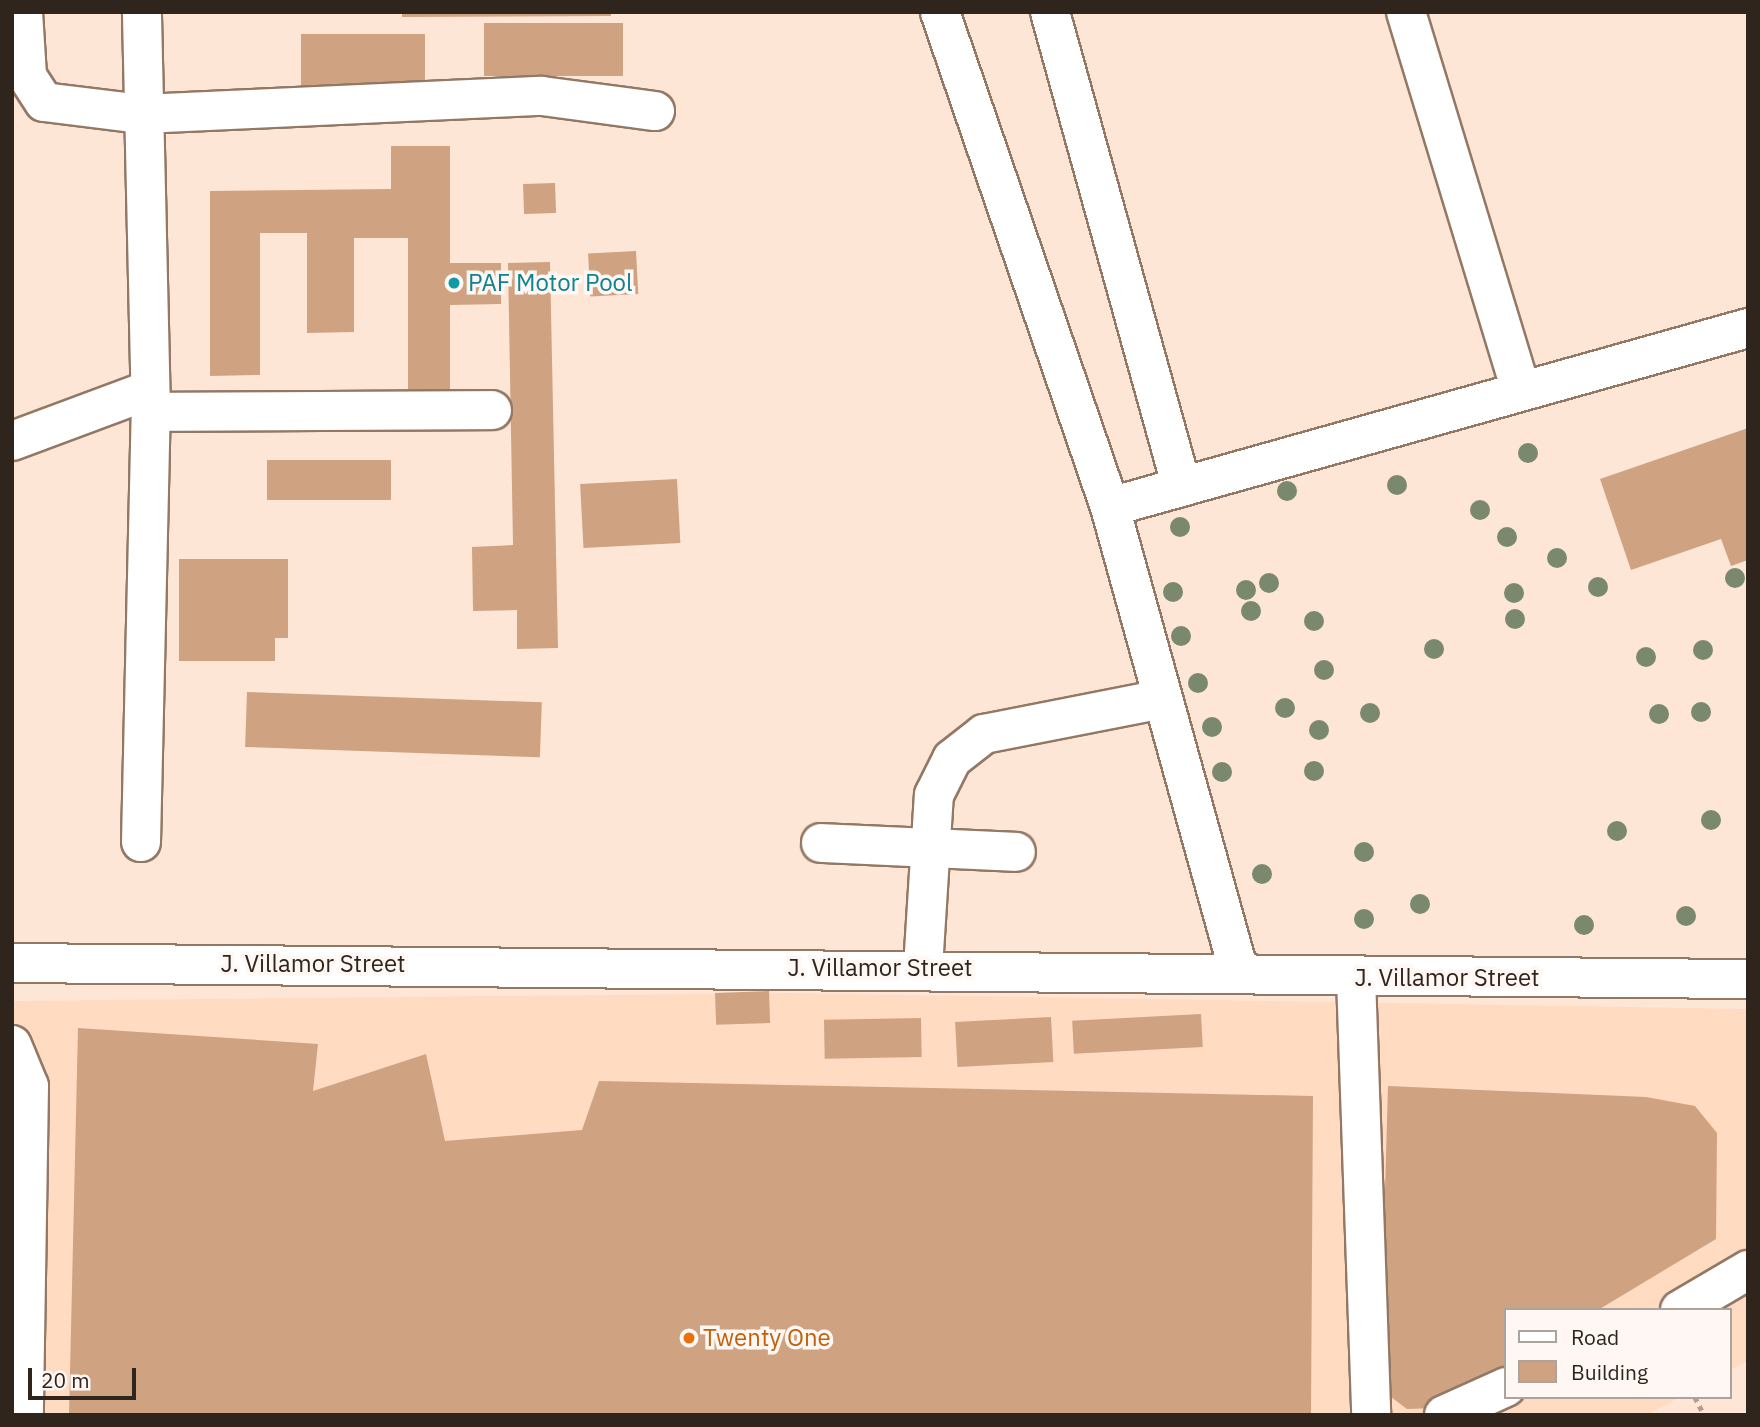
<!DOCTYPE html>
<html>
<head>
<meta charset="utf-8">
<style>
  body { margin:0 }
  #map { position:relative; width:1760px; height:1427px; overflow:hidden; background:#fee6d6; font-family:"IBM Plex Sans",sans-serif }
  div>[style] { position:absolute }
  .built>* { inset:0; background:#ffdbc1 }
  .building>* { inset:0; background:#cfa281; transform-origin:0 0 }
  .path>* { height:4.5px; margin-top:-2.25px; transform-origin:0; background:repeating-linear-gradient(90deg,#b19e91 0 5px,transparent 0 10px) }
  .roads { filter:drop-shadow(2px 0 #927865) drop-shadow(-2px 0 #927865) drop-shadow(0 2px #927865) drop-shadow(0 -2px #927865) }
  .minor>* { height:38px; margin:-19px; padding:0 19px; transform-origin:19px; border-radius:19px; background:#fff }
  .trees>* { width:20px; height:20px; margin:-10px; border-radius:50%; background:#7a896e }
  .dots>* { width:19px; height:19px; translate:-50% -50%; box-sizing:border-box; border:4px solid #fef7f3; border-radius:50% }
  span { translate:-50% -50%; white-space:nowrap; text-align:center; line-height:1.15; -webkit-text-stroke:7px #fef7f3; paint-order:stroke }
  .culture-label { font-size:24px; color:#0d838f }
  .left { translate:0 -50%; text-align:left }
  .street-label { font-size:24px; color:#30251d }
  .food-label { font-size:24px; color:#c56008 }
  .frame { position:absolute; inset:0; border:14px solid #30251d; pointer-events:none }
  .legend { position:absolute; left:1504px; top:1308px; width:228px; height:91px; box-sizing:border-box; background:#fef7f3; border:2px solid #aca39d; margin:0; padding:9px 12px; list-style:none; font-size:21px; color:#30251d }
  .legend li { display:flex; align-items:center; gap:14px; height:35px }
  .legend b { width:35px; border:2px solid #aca39d }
  .scale { position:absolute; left:28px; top:1368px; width:108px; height:32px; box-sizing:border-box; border:4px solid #30251d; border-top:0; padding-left:9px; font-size:21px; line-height:24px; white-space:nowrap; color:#30251d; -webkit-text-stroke:5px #fef7f3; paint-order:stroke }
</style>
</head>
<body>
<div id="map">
  <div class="built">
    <i style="clip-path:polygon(789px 993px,1748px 1009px,1748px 1361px,1730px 1370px,1730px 1310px,1506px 1310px,1506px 1397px,1680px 1397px,1647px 1415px,12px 1415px,12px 1001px)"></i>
  </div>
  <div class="building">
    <i style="clip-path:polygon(402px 12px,611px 12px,611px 16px,402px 17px)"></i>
    <i style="left:623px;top:23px;width:53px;height:139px;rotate:90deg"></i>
    <i style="left:425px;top:34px;width:59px;height:124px;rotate:90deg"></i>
    <i style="clip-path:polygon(391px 146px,450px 146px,450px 263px,501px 263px,501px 304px,450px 305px,450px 399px,408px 400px,408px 238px,354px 238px,354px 332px,307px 333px,307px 233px,260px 233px,260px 375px,210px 376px,210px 191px,391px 189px)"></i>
    <i style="left:555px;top:183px;width:30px;height:32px;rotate:88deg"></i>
    <i style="left:636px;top:251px;width:43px;height:48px;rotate:87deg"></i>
    <i style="clip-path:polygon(550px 262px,558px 648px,517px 649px,517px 610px,473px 611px,472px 547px,513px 545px,508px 263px)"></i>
    <i style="clip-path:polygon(1748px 428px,1748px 560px,1731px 566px,1721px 539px,1631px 570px,1600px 479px)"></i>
    <i style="left:391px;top:460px;width:40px;height:124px;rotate:90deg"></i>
    <i style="left:677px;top:479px;width:64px;height:97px;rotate:87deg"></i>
    <i style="clip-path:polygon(179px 559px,288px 559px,288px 638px,275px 638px,275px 661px,179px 661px)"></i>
    <i style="left:247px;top:692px;width:295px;height:55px;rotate:2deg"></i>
    <i style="left:769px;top:991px;width:32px;height:54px;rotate:88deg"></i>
    <i style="left:1201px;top:1014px;width:33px;height:129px;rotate:87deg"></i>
    <i style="left:1051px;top:1017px;width:45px;height:96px;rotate:87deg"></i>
    <i style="left:921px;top:1018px;width:39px;height:97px;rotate:89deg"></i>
    <i style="clip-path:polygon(78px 1028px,318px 1044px,313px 1091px,426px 1054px,445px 1141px,582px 1130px,599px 1081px,1313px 1096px,1311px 1415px,69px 1415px)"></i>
    <i style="clip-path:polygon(1388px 1086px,1646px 1097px,1695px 1106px,1717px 1133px,1716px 1239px,1598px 1310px,1506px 1310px,1506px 1365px,1435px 1408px,1407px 1409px,1391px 1397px,1380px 1365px)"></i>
  </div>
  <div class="path">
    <i style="left:1695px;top:1397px;width:20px;rotate:63deg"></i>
  </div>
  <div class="roads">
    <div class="minor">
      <i style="left:23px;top:12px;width:64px;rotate:86.4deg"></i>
      <i style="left:27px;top:76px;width:31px;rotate:57deg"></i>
      <i style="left:44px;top:102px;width:99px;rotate:7deg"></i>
      <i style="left:142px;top:114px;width:400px;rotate:-2.6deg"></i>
      <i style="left:542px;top:96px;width:114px;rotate:7.6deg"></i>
      <i style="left:940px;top:12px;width:523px;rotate:71.05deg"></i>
      <i style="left:1110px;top:507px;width:480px;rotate:74.5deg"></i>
      <i style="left:1050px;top:12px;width:493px;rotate:74.5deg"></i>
      <i style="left:1406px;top:12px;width:395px;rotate:73.1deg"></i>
      <i style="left:151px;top:412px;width:341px;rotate:-0.3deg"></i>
      <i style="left:12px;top:441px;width:146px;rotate:-20.4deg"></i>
      <i style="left:1110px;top:507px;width:663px;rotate:-15.67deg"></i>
      <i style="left:141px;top:842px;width:430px;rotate:-88.7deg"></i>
      <i style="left:151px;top:412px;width:400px;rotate:-91.3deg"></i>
      <i style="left:821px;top:843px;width:195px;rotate:2.6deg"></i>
      <i style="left:12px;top:963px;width:1736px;rotate:0.53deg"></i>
      <i style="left:923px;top:968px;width:173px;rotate:-86.4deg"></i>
      <i style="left:934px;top:795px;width:40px;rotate:-63.4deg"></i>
      <i style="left:952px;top:759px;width:41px;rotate:-38deg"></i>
      <i style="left:984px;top:734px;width:181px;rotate:-11.1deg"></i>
      <i style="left:1356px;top:978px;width:437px;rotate:88deg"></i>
      <i style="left:12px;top:1045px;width:44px;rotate:67.5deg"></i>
      <i style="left:29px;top:1086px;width:329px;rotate:90.9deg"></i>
      <i style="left:1680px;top:1310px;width:79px;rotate:-30.5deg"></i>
      <i style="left:1444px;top:1415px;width:68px;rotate:-24.3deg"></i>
    </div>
  </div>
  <div class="trees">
    <i style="left:1528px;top:453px"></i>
    <i style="left:1397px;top:485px"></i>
    <i style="left:1287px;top:491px"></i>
    <i style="left:1480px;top:510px"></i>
    <i style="left:1180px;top:527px"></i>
    <i style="left:1507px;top:537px"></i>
    <i style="left:1557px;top:558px"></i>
    <i style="left:1735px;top:578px"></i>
    <i style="left:1269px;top:583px"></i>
    <i style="left:1598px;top:587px"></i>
    <i style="left:1246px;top:590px"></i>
    <i style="left:1173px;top:592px"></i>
    <i style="left:1514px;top:593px"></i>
    <i style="left:1251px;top:611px"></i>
    <i style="left:1515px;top:619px"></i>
    <i style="left:1314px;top:621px"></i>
    <i style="left:1181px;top:636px"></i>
    <i style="left:1434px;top:649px"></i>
    <i style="left:1703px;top:650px"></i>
    <i style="left:1646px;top:657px"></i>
    <i style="left:1324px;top:670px"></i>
    <i style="left:1198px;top:683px"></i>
    <i style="left:1285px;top:708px"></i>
    <i style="left:1701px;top:712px"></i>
    <i style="left:1370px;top:713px"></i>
    <i style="left:1659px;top:714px"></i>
    <i style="left:1212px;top:727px"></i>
    <i style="left:1319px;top:730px"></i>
    <i style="left:1314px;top:771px"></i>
    <i style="left:1222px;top:772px"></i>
    <i style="left:1711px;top:820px"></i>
    <i style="left:1617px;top:831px"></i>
    <i style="left:1364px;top:852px"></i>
    <i style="left:1262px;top:874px"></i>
    <i style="left:1420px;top:904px"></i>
    <i style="left:1686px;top:916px"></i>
    <i style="left:1364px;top:919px"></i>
    <i style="left:1584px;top:925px"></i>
  </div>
  <div class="dots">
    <i style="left:454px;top:283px;background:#0f9aa8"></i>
    <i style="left:689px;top:1338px;background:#e8710a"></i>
  </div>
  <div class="culture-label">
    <span class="left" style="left:468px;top:283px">PAF Motor Pool</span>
  </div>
  <div class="street-label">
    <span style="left:313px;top:964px">J. Villamor Street</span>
    <span style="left:880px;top:968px">J. Villamor Street</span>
    <span style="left:1447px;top:978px">J. Villamor Street</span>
  </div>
  <div class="food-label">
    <span class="left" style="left:703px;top:1338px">Twenty One</span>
  </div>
  <div class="frame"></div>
  <ul class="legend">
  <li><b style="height:9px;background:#fff"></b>Road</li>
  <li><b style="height:19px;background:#cfa281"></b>Building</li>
  </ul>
  <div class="scale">20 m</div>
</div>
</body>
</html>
